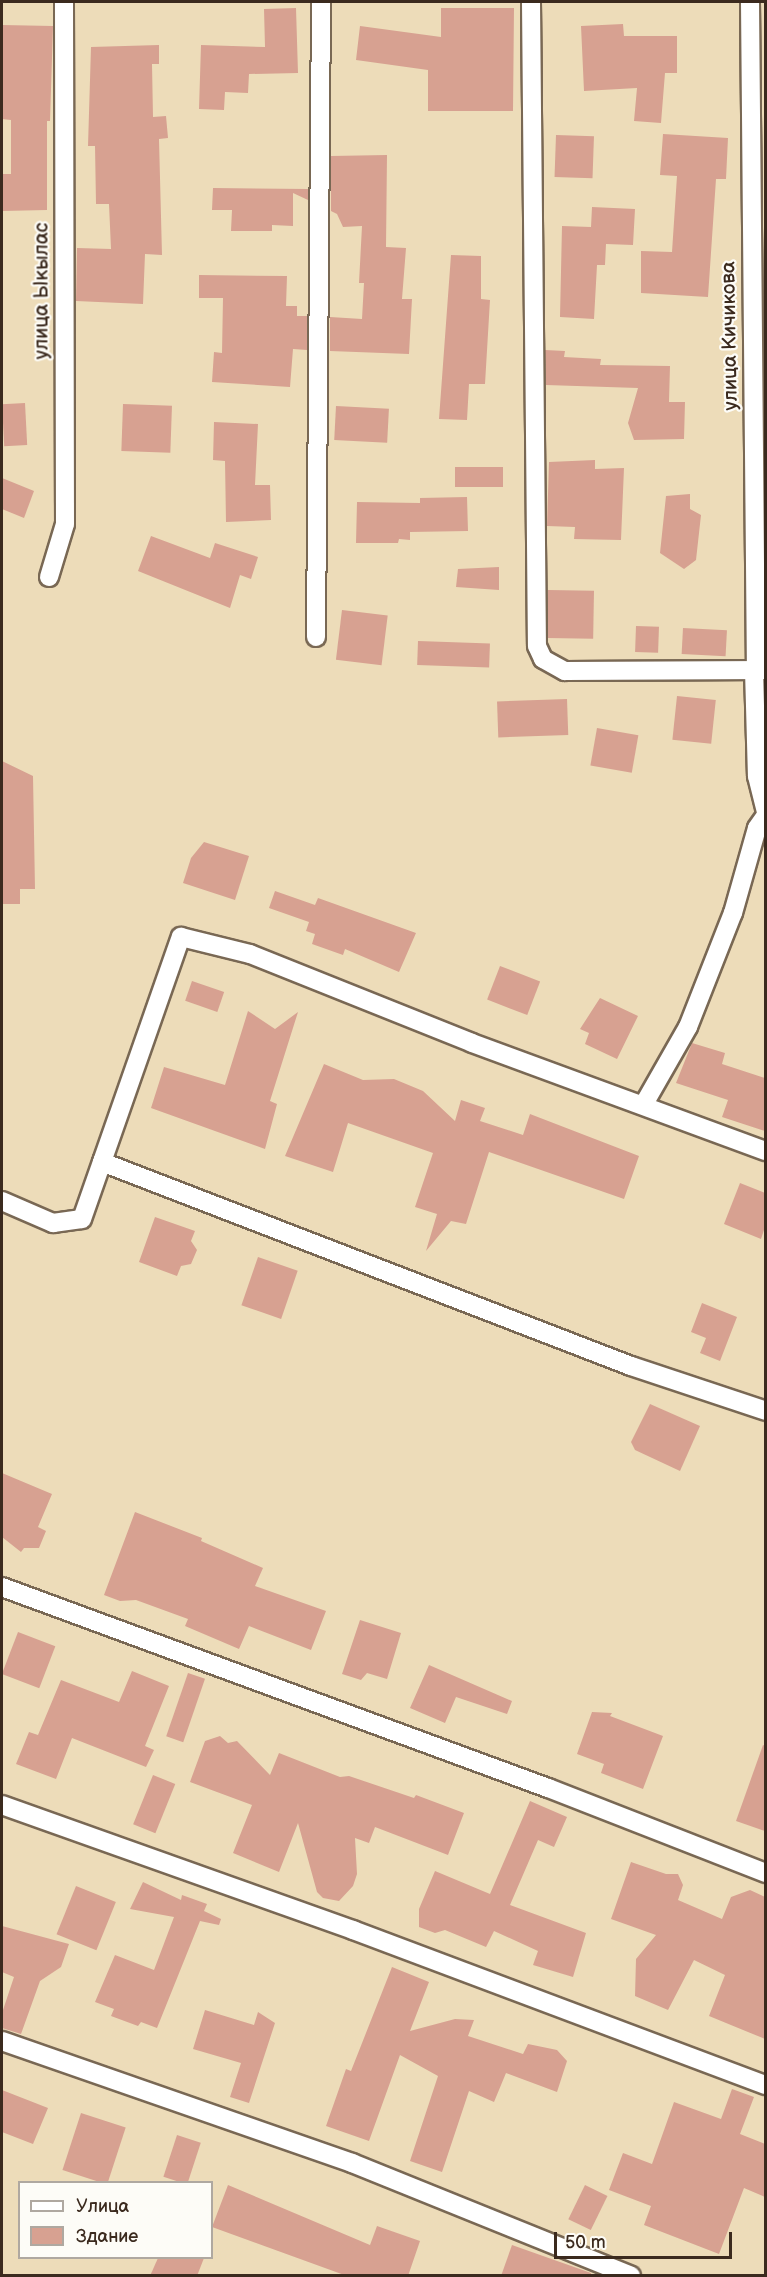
<!DOCTYPE html>
<html>
<head>
<meta charset="utf-8">
<style>
  body { margin:0 }
  #map { position:relative; width:767px; height:2277px; overflow:hidden; background:#eddcb9; font-family:"Balsamiq Sans",sans-serif }
  div>[style] { position:absolute }
  .building>* { inset:0; background:#d7a191; transform-origin:0 0 }
  .roads { filter:drop-shadow(2px 0 #796854) drop-shadow(-2px 0 #796854) drop-shadow(0 2px #796854) drop-shadow(0 -2px #796854) }
  .street>* { height:18px; margin:-9px; padding:0 9px; transform-origin:9px; border-radius:9px; background:#fff }
  span { translate:-50% -50%; white-space:nowrap; text-align:center; line-height:1.15; -webkit-text-stroke:4.5px #fdfcf7; paint-order:stroke }
  .street-label { font-size:20px; color:#3b2a1e }
  .frame { position:absolute; inset:0; border:3px solid #3b2a1e; pointer-events:none }
  .legend { position:absolute; left:18px; top:2181px; width:195px; height:78px; box-sizing:border-box; background:#fdfcf7; border:2px solid #afa8a0; margin:0; padding:8px 10px; list-style:none; font-size:18px; color:#3b2a1e }
  .legend li { display:flex; align-items:center; gap:12px; height:30px }
  .legend b { width:30px; border:2px solid #afa8a0 }
  .scale { position:absolute; left:554px; top:2232px; width:178px; height:27px; box-sizing:border-box; border:3px solid #3b2a1e; border-top:0; padding-left:8px; font-size:18px; line-height:21px; white-space:nowrap; color:#3b2a1e; -webkit-text-stroke:4px #fdfcf7; paint-order:stroke }
</style>
</head>
<body>
<div id="map">
  <div class="building">
    <i style="clip-path:polygon(296px 8px,298px 73px,249px 74px,248px 93px,225px 92px,224px 110px,199px 109px,201px 45px,265px 47px,264px 9px)"></i>
    <i style="clip-path:polygon(441px 8px,514px 8px,513px 111px,428px 111px,428px 70px,356px 60px,360px 26px,441px 37px)"></i>
    <i style="clip-path:polygon(623px 24px,624px 36px,677px 36px,677px 73px,665px 73px,661px 123px,634px 121px,637px 88px,584px 91px,581px 26px)"></i>
    <i style="clip-path:polygon(2px 25px,53px 26px,50px 121px,47px 121px,47px 210px,2px 211px,2px 174px,11px 174px,11px 120px,2px 119px)"></i>
    <i style="clip-path:polygon(159px 45px,159px 64px,152px 64px,153px 117px,166px 116px,168px 138px,159px 139px,162px 255px,145px 254px,143px 304px,76px 301px,77px 248px,111px 249px,109px 204px,96px 204px,95px 146px,88px 146px,91px 47px)"></i>
    <i style="clip-path:polygon(663px 134px,728px 138px,726px 179px,716px 179px,708px 297px,641px 293px,641px 251px,672px 252px,677px 176px,660px 175px)"></i>
    <i style="left:556px;top:135px;width:38px;height:42px;rotate:2deg"></i>
    <i style="clip-path:polygon(387px 155px,386px 247px,406px 248px,402px 299px,412px 299px,409px 354px,330px 351px,330px 317px,362px 319px,364px 283px,359px 283px,362px 226px,343px 227px,337px 214px,331px 211px,331px 156px)"></i>
    <i style="clip-path:polygon(213px 188px,308px 189px,308px 200px,293px 193px,293px 226px,272px 225px,272px 231px,231px 231px,232px 210px,212px 210px)"></i>
    <i style="clip-path:polygon(592px 207px,635px 209px,633px 245px,606px 244px,605px 265px,597px 265px,594px 319px,560px 317px,562px 226px,591px 227px)"></i>
    <i style="clip-path:polygon(451px 255px,481px 256px,481px 299px,490px 300px,485px 384px,469px 384px,467px 420px,439px 419px)"></i>
    <i style="clip-path:polygon(199px 275px,287px 276px,286px 306px,297px 306px,297px 316px,307px 316px,307px 350px,293px 349px,290px 387px,212px 382px,214px 352px,222px 353px,223px 298px,199px 298px)"></i>
    <i style="clip-path:polygon(545px 350px,565px 351px,564px 357px,601px 359px,600px 365px,670px 366px,669px 402px,685px 402px,684px 439px,634px 440px,628px 423px,638px 388px,546px 385px)"></i>
    <i style="left:25px;top:403px;width:42px;height:23px;rotate:87deg"></i>
    <i style="left:123px;top:404px;width:49px;height:47px;rotate:2deg"></i>
    <i style="left:336px;top:406px;width:53px;height:34px;rotate:3deg"></i>
    <i style="clip-path:polygon(214px 422px,258px 424px,255px 485px,270px 485px,271px 520px,226px 522px,225px 461px,213px 460px)"></i>
    <i style="clip-path:polygon(595px 460px,595px 469px,624px 468px,621px 540px,574px 539px,575px 527px,547px 526px,549px 462px)"></i>
    <i style="left:503px;top:467px;width:20px;height:48px;rotate:90deg"></i>
    <i style="clip-path:polygon(2px 478px,34px 491px,24px 518px,2px 509px)"></i>
    <i style="clip-path:polygon(690px 494px,690px 509px,701px 515px,696px 560px,684px 569px,660px 553px,666px 496px)"></i>
    <i style="clip-path:polygon(467px 497px,468px 531px,410px 532px,410px 540px,399px 539px,398px 543px,356px 543px,357px 502px,420px 503px,420px 498px)"></i>
    <i style="clip-path:polygon(151px 536px,210px 558px,215px 543px,258px 557px,251px 579px,240px 575px,230px 608px,138px 571px)"></i>
    <i style="clip-path:polygon(499px 567px,499px 590px,456px 587px,458px 569px)"></i>
    <i style="left:548px;top:590px;width:46px;height:48px;rotate:1deg"></i>
    <i style="left:342px;top:610px;width:46px;height:50px;rotate:7deg"></i>
    <i style="left:636px;top:626px;width:23px;height:26px;rotate:2deg"></i>
    <i style="left:683px;top:628px;width:44px;height:26px;rotate:3deg"></i>
    <i style="left:418px;top:641px;width:72px;height:24px;rotate:2deg"></i>
    <i style="left:677px;top:696px;width:39px;height:44px;rotate:6deg"></i>
    <i style="left:567px;top:699px;width:36px;height:70px;rotate:88deg"></i>
    <i style="left:597px;top:728px;width:42px;height:38px;rotate:10deg"></i>
    <i style="clip-path:polygon(2px 761px,33px 776px,35px 889px,20px 889px,20px 904px,2px 904px)"></i>
    <i style="clip-path:polygon(204px 842px,249px 856px,235px 900px,183px 883px,191px 858px)"></i>
    <i style="clip-path:polygon(275px 891px,315px 905px,318px 898px,416px 933px,399px 972px,345px 949px,343px 955px,312px 944px,315px 934px,306px 931px,309px 922px,269px 908px)"></i>
    <i style="left:500px;top:966px;width:43px;height:36px;rotate:21deg"></i>
    <i style="left:192px;top:981px;width:34px;height:21px;rotate:19deg"></i>
    <i style="clip-path:polygon(600px 998px,638px 1016px,617px 1059px,585px 1044px,589px 1033px,580px 1029px)"></i>
    <i style="clip-path:polygon(248px 1011px,275px 1029px,298px 1012px,270px 1101px,277px 1104px,265px 1149px,151px 1108px,164px 1067px,225px 1085px)"></i>
    <i style="clip-path:polygon(692px 1043px,725px 1053px,722px 1064px,765px 1078px,765px 1131px,722px 1117px,728px 1100px,676px 1083px)"></i>
    <i style="clip-path:polygon(324px 1064px,363px 1080px,394px 1079px,423px 1091px,455px 1121px,461px 1100px,485px 1108px,480px 1121px,523px 1135px,530px 1114px,639px 1156px,624px 1199px,489px 1152px,466px 1224px,451px 1221px,426px 1251px,437px 1214px,415px 1207px,433px 1153px,348px 1123px,333px 1172px,285px 1156px)"></i>
    <i style="clip-path:polygon(740px 1183px,765px 1193px,765px 1227px,761px 1239px,724px 1224px)"></i>
    <i style="clip-path:polygon(155px 1217px,195px 1231px,191px 1241px,197px 1250px,191px 1264px,181px 1266px,177px 1276px,139px 1262px)"></i>
    <i style="left:258px;top:1257px;width:42px;height:51px;rotate:19deg"></i>
    <i style="clip-path:polygon(702px 1303px,737px 1317px,720px 1361px,700px 1353px,706px 1338px,691px 1332px)"></i>
    <i style="clip-path:polygon(650px 1404px,700px 1426px,680px 1471px,635px 1450px,631px 1442px)"></i>
    <i style="clip-path:polygon(2px 1473px,52px 1494px,38px 1527px,46px 1531px,39px 1548px,24px 1548px,21px 1552px,2px 1537px)"></i>
    <i style="clip-path:polygon(135px 1512px,202px 1538px,201px 1541px,263px 1568px,255px 1586px,326px 1611px,311px 1650px,249px 1626px,239px 1649px,185px 1626px,188px 1619px,136px 1600px,120px 1601px,104px 1595px)"></i>
    <i style="clip-path:polygon(360px 1620px,401px 1633px,387px 1679px,367px 1673px,361px 1680px,342px 1674px)"></i>
    <i style="left:18px;top:1632px;width:40px;height:45px;rotate:21deg"></i>
    <i style="clip-path:polygon(429px 1665px,512px 1701px,507px 1714px,456px 1697px,445px 1723px,410px 1708px)"></i>
    <i style="clip-path:polygon(132px 1671px,169px 1686px,145px 1746px,154px 1750px,146px 1767px,72px 1738px,56px 1779px,16px 1764px,29px 1732px,38px 1735px,61px 1680px,119px 1702px)"></i>
    <i style="left:188px;top:1673px;width:18px;height:67px;rotate:19deg"></i>
    <i style="clip-path:polygon(592px 1712px,612px 1713px,610px 1716px,663px 1736px,643px 1789px,601px 1773px,604px 1764px,577px 1754px)"></i>
    <i style="clip-path:polygon(220px 1736px,228px 1743px,237px 1741px,270px 1775px,279px 1753px,340px 1777px,349px 1776px,414px 1798px,416px 1795px,464px 1813px,448px 1855px,375px 1827px,369px 1843px,355px 1838px,357px 1874px,353px 1886px,339px 1901px,323px 1898px,317px 1892px,298px 1823px,279px 1872px,233px 1853px,252px 1805px,190px 1782px,205px 1741px)"></i>
    <i style="clip-path:polygon(763px 1745px,765px 1746px,765px 1831px,736px 1821px)"></i>
    <i style="left:153px;top:1775px;width:24px;height:53px;rotate:22deg"></i>
    <i style="clip-path:polygon(530px 1801px,567px 1817px,554px 1847px,538px 1840px,510px 1905px,586px 1933px,573px 1977px,533px 1965px,538px 1951px,494px 1931px,486px 1947px,445px 1930px,435px 1933px,419px 1927px,419px 1909px,435px 1871px,490px 1894px)"></i>
    <i style="clip-path:polygon(631px 1862px,666px 1874px,678px 1874px,683px 1885px,678px 1900px,722px 1919px,731px 1897px,750px 1890px,765px 1897px,765px 2039px,709px 2016px,725px 1975px,694px 1960px,668px 2010px,635px 1996px,636px 1959px,656px 1935px,611px 1919px)"></i>
    <i style="clip-path:polygon(143px 1882px,181px 1900px,182px 1895px,207px 1904px,204px 1911px,221px 1919px,219px 1925px,200px 1921px,157px 2028px,141px 2022px,138px 2026px,111px 2016px,114px 2009px,95px 2002px,115px 1955px,154px 1970px,174px 1917px,130px 1909px)"></i>
    <i style="left:76px;top:1886px;width:43px;height:52px;rotate:22deg"></i>
    <i style="clip-path:polygon(2px 1926px,69px 1944px,61px 1967px,40px 1981px,21px 2034px,2px 2028px,2px 2013px,14px 1977px,2px 1972px)"></i>
    <i style="clip-path:polygon(392px 1967px,429px 1982px,410px 2031px,455px 2019px,474px 2020px,468px 2036px,523px 2054px,528px 2044px,557px 2050px,567px 2061px,557px 2092px,506px 2073px,494px 2102px,469px 2091px,442px 2172px,410px 2161px,438px 2076px,400px 2055px,369px 2141px,326px 2126px,346px 2069px,351px 2071px)"></i>
    <i style="clip-path:polygon(205px 2010px,254px 2025px,258px 2012px,275px 2023px,249px 2103px,230px 2097px,241px 2063px,193px 2049px)"></i>
    <i style="clip-path:polygon(732px 2089px,754px 2097px,740px 2134px,765px 2144px,765px 2197px,744px 2188px,719px 2254px,644px 2225px,651px 2206px,609px 2190px,623px 2153px,652px 2164px,674px 2102px,721px 2119px)"></i>
    <i style="clip-path:polygon(2px 2090px,48px 2108px,33px 2144px,2px 2132px)"></i>
    <i style="left:81px;top:2113px;width:47px;height:60px;rotate:18deg"></i>
    <i style="left:177px;top:2135px;width:25px;height:44px;rotate:18deg"></i>
    <i style="clip-path:polygon(228px 2185px,370px 2245px,377px 2226px,420px 2241px,408px 2276px,347px 2276px,212px 2227px)"></i>
    <i style="left:585px;top:2185px;width:25px;height:38px;rotate:26deg"></i>
    <i style="clip-path:polygon(512px 2245px,591px 2273px,591px 2276px,501px 2276px)"></i>
    <i style="clip-path:polygon(158px 2258px,204px 2258px,197px 2276px,150px 2276px)"></i>
  </div>
  <div class="roads">
    <div class="street">
      <i style="left:531px;top:2px;width:644px;rotate:89.47deg"></i>
      <i style="left:537px;top:646px;width:14px;rotate:65deg"></i>
      <i style="left:543px;top:659px;width:25px;rotate:29deg"></i>
      <i style="left:565px;top:671px;width:201px;rotate:-0.3deg"></i>
      <i style="left:750px;top:2px;width:668px;rotate:89.49deg"></i>
      <i style="left:49px;top:577px;width:55px;rotate:-73.2deg"></i>
      <i style="left:65px;top:524px;width:522px;rotate:-90.11deg"></i>
      <i style="left:316px;top:637px;width:635px;rotate:-89.55deg"></i>
      <i style="left:754px;top:670px;width:106px;rotate:88.4deg"></i>
      <i style="left:757px;top:776px;width:37px;rotate:76deg"></i>
      <i style="left:644px;top:1104px;width:89px;rotate:-60.3deg"></i>
      <i style="left:688px;top:1027px;width:123px;rotate:-68.5deg"></i>
      <i style="left:733px;top:913px;width:88px;rotate:-74.2deg"></i>
      <i style="left:757px;top:828px;width:16px;rotate:-55deg"></i>
      <i style="left:102px;top:1162px;width:567px;rotate:21.09deg"></i>
      <i style="left:631px;top:1366px;width:142px;rotate:18.4deg"></i>
      <i style="left:2px;top:1201px;width:56px;rotate:23.3deg"></i>
      <i style="left:53px;top:1223px;width:29px;rotate:-8deg"></i>
      <i style="left:82px;top:1219px;width:299px;rotate:-70.7deg"></i>
      <i style="left:181px;top:937px;width:71px;rotate:13.8deg"></i>
      <i style="left:250px;top:954px;width:239px;rotate:21.8deg"></i>
      <i style="left:472px;top:1043px;width:313px;rotate:20.2deg"></i>
      <i style="left:2px;top:1587px;width:582px;rotate:20.21deg"></i>
      <i style="left:548px;top:1788px;width:234px;rotate:21.3deg"></i>
      <i style="left:2px;top:1805px;width:373px;rotate:19.6deg"></i>
      <i style="left:353px;top:1930px;width:441px;rotate:20.6deg"></i>
      <i style="left:2px;top:2041px;width:371px;rotate:19.2deg"></i>
      <i style="left:352px;top:2163px;width:301px;rotate:22deg"></i>
    </div>
  </div>
  <div class="street-label">
    <span style="left:42px;top:291px;rotate:-90deg">улица Ыкылас</span>
    <span style="left:730px;top:336px;rotate:-91deg">улица Кичикова</span>
  </div>
  <div class="frame"></div>
  <ul class="legend">
  <li><b style="height:8px;background:#fff"></b>Улица</li>
  <li><b style="height:16px;background:#d7a191"></b>Здание</li>
  </ul>
  <div class="scale">50 m</div>
</div>
</body>
</html>
